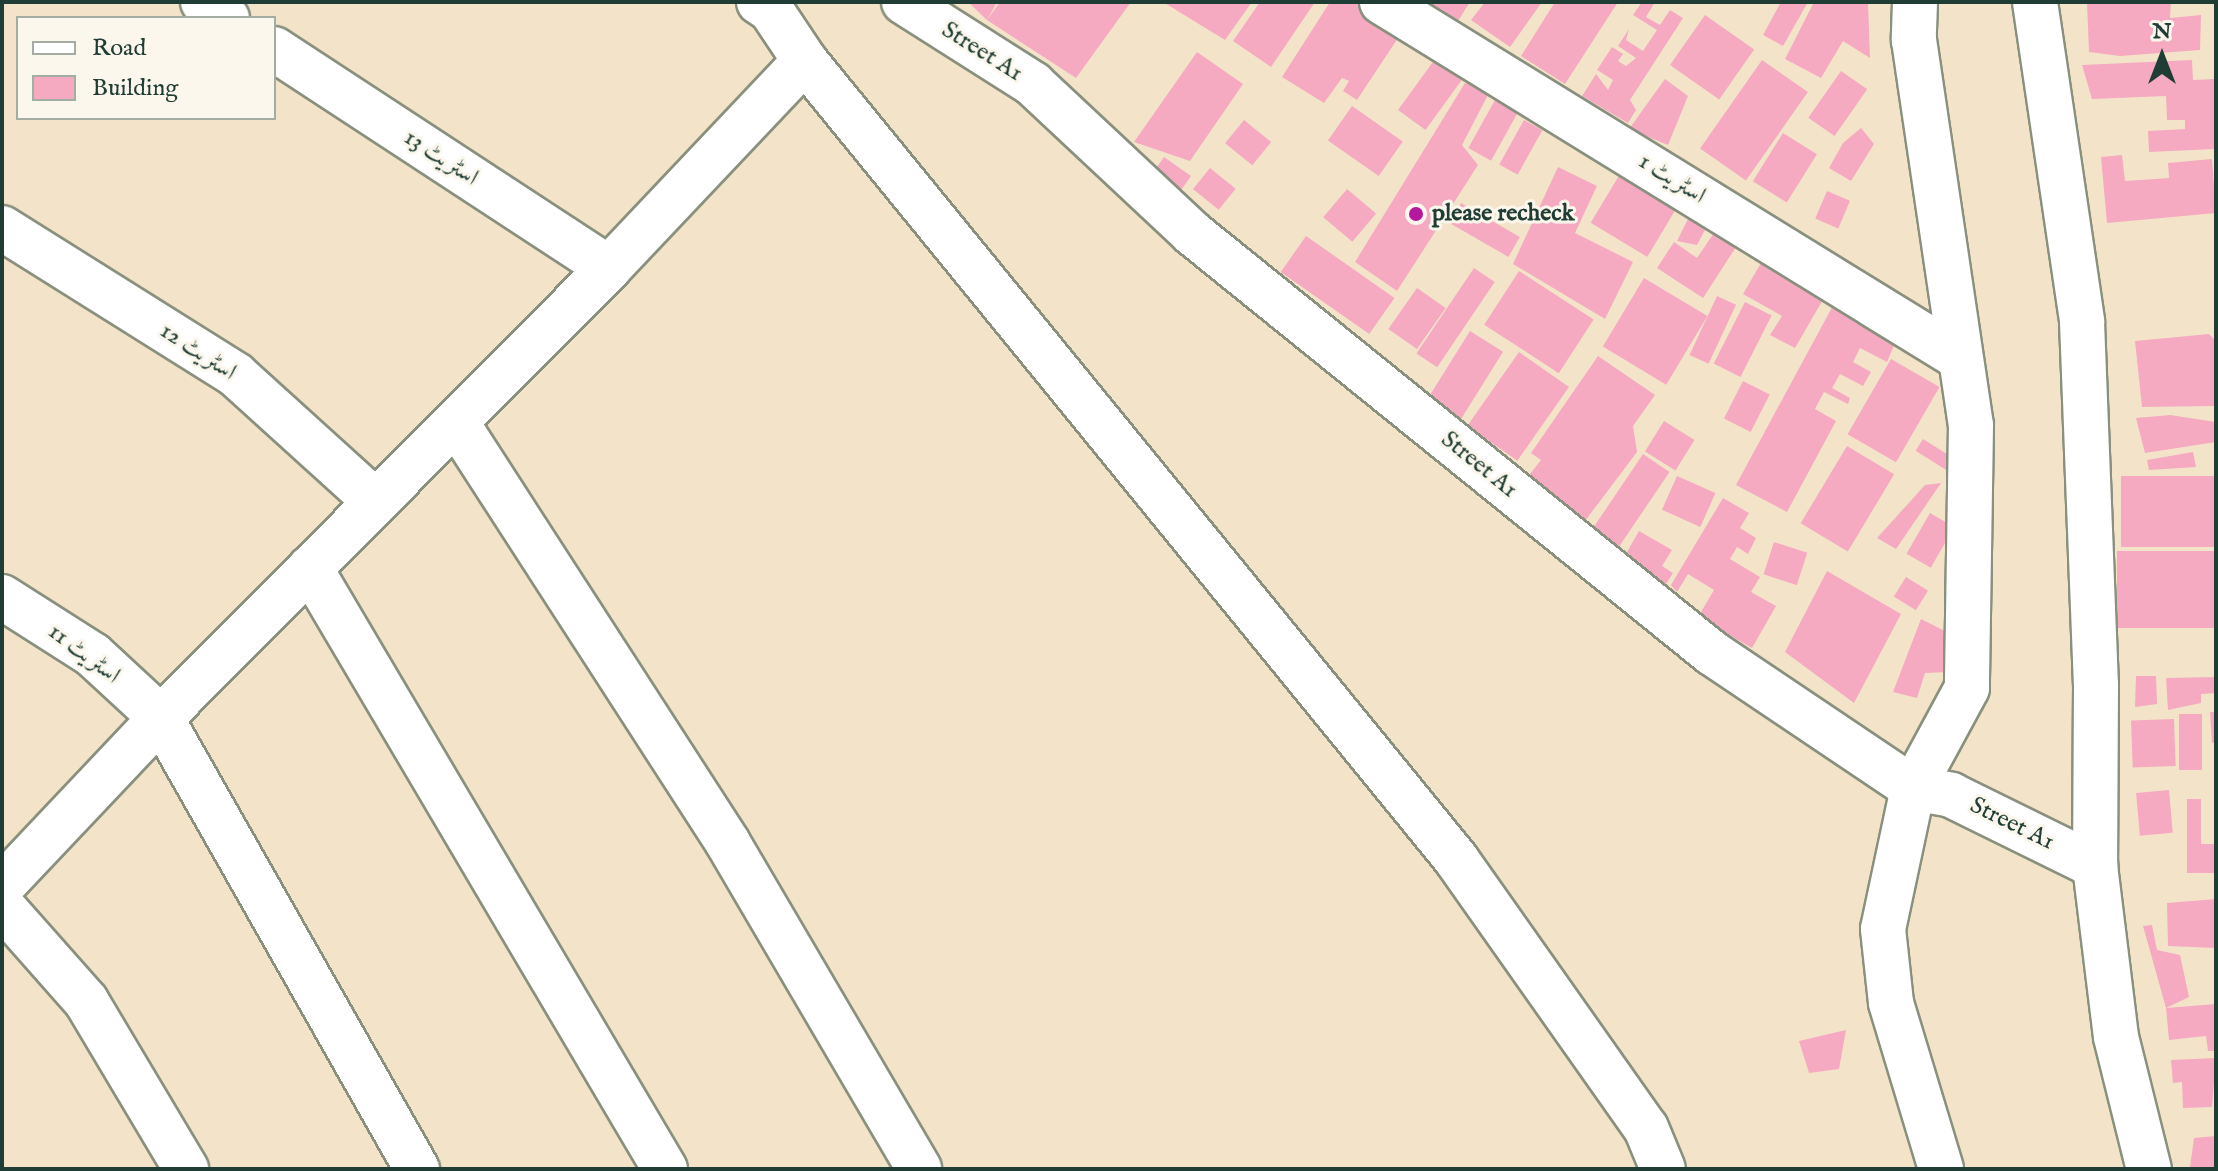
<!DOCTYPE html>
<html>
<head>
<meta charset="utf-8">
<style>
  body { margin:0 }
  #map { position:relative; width:2218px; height:1171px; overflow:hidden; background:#f3e4c9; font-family:"IM FELL English",Amiri,serif }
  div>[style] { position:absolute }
  .building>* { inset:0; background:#f5aac2; transform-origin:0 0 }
  .roads { filter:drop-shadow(2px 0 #89907e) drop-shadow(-2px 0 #89907e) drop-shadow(0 2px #89907e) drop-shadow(0 -2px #89907e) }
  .street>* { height:44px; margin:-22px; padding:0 22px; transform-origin:22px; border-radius:22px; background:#fff }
  .dots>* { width:22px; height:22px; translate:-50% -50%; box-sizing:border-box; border:4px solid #fbf7ec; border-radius:50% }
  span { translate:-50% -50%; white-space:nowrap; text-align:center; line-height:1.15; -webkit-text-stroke:6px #fbf7ec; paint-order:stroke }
  .street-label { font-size:24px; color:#1f3d34 }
  .poi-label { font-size:24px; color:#1f3d34; font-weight:700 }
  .left { translate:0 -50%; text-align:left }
  .frame { position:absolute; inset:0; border:4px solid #1f3d34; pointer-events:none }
  .legend { position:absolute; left:16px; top:16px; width:260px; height:104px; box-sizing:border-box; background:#fbf7ec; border:2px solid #a3ada2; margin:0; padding:10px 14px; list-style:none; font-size:24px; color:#1f3d34 }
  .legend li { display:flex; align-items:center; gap:16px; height:40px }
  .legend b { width:40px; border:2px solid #a3ada2 }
  .north { position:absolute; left:2122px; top:16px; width:80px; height:80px; -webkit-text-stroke:6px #fbf7ec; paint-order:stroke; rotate:0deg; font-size:22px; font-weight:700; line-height:32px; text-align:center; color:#1f3d34 }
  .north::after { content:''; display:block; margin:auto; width:28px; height:36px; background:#1f3d34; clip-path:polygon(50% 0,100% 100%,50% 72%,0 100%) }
</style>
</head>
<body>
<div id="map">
  <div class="building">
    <i style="clip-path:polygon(968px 2px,997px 2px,987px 20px)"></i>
    <i style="clip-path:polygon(1000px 2px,1131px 2px,1076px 78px,987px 20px)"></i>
    <i style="clip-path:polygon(1163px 2px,1252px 2px,1225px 40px)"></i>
    <i style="clip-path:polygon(1260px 2px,1315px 2px,1271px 67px,1233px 41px)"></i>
    <i style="clip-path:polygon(1330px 2px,1355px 2px,1402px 32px,1357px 100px,1343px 91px,1349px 81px,1342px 78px,1324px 103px,1282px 77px)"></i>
    <i style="clip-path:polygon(1426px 2px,1470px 2px,1458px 21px)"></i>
    <i style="clip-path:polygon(1485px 2px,1542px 2px,1510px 47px,1471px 20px)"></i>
    <i style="clip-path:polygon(1555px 2px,1618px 2px,1565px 84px,1521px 56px)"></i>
    <i style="clip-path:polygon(1642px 2px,1655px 2px,1646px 17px,1660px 25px,1670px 10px,1683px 18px,1630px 100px,1636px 110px,1628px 123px,1582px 96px,1596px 74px,1608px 90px,1613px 80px,1597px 70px,1612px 47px,1623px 54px,1618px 61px,1626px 66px,1636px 58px,1618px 46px,1629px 29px,1626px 40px,1643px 51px,1657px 30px,1633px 15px)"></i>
    <i style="clip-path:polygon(1781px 2px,1808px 2px,1783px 46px,1763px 35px)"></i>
    <i style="clip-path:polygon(1814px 2px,1868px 2px,1870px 58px,1843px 41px,1821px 78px,1785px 59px)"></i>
    <i style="clip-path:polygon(2087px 2px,2171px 2px,2170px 18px,2201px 15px,2200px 50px,2120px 56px,2089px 52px)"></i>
    <i style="left:1705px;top:15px;width:60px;height:61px;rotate:35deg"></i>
    <i style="clip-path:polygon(1197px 52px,1243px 84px,1190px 161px,1134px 142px)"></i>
    <i style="left:1435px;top:59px;width:34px;height:63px;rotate:36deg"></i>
    <i style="left:1762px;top:60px;width:56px;height:108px;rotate:35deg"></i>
    <i style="clip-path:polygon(2192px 60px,2193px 80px,2214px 79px,2216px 149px,2149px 152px,2148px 131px,2185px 129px,2185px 120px,2167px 120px,2166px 96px,2092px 99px,2082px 65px)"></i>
    <i style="left:1841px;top:71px;width:32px;height:57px;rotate:35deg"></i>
    <i style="clip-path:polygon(1665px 79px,1688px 96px,1668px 145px,1629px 129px)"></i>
    <i style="clip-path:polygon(1465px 83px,1490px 91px,1462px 145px,1478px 165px,1397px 291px,1355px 262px)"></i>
    <i style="left:1495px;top:100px;width:26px;height:55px;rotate:29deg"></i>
    <i style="left:1352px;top:106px;width:62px;height:42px;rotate:35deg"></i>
    <i style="left:1244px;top:120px;width:35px;height:30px;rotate:39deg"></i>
    <i style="left:1524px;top:120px;width:21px;height:51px;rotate:29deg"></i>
    <i style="clip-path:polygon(1861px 128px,1874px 144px,1851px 181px,1829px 168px,1843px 143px)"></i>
    <i style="left:1783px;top:133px;width:40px;height:57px;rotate:32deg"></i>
    <i style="clip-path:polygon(2122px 155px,2125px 181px,2169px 178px,2168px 163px,2212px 159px,2216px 213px,2107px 223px,2101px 157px)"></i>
    <i style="left:1164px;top:157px;width:33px;height:19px;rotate:35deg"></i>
    <i style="clip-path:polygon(1558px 167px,1597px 186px,1575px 233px,1633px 262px,1605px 319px,1513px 264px)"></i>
    <i style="left:1210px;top:168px;width:33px;height:27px;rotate:39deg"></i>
    <i style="left:1620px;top:174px;width:66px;height:57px;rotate:31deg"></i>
    <i style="left:1347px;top:189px;width:38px;height:37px;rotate:40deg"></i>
    <i style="left:1827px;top:191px;width:25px;height:30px;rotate:23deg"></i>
    <i style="left:1461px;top:203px;width:68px;height:23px;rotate:30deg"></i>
    <i style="clip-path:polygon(1690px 215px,1708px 224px,1697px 245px,1677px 241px)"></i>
    <i style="clip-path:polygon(1716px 230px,1738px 244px,1703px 298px,1657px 268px,1674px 242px,1697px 258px)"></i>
    <i style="left:1306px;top:236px;width:108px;height:44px;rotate:35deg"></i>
    <i style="clip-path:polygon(1765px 256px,1828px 291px,1795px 348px,1770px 335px,1782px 316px,1743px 294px)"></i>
    <i style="left:1474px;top:268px;width:25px;height:103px;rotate:34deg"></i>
    <i style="left:1519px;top:271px;width:89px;height:64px;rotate:33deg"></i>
    <i style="left:1644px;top:278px;width:74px;height:80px;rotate:31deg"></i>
    <i style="left:1417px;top:288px;width:35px;height:50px;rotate:35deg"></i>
    <i style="left:1717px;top:296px;width:21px;height:65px;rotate:25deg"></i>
    <i style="clip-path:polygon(1836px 300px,1898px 336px,1887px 362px,1860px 348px,1853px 362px,1871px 372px,1863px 386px,1840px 374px,1832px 388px,1850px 398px,1848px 404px,1824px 392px,1815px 409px,1836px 421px,1787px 512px,1736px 485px)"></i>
    <i style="left:1745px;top:302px;width:30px;height:69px;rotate:27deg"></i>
    <i style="left:1470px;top:331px;width:39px;height:79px;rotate:32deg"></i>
    <i style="clip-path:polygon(2209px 334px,2216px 341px,2216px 406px,2142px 407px,2135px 341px)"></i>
    <i style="left:1519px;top:352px;width:61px;height:90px;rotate:35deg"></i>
    <i style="clip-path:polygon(1598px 356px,1655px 395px,1633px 426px,1637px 452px,1582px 525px,1523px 483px,1541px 460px,1531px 453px)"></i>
    <i style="left:1891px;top:359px;width:56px;height:87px;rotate:30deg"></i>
    <i style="left:1743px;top:381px;width:30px;height:42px;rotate:27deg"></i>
    <i style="clip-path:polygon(2170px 415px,2216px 422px,2216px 442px,2145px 453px,2136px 418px)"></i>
    <i style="left:1664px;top:421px;width:36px;height:36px;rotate:32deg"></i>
    <i style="left:1923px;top:439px;width:38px;height:14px;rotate:32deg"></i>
    <i style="left:1847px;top:446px;width:55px;height:90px;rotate:31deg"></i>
    <i style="clip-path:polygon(2193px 452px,2196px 467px,2149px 470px,2147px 460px)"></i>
    <i style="left:1643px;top:454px;width:32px;height:90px;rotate:34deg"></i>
    <i style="left:1677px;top:476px;width:42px;height:37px;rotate:24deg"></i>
    <i style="left:2216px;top:476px;width:71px;height:95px;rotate:90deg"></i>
    <i style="clip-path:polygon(1941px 483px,1896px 549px,1877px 538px,1925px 485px)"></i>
    <i style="clip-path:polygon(1723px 498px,1749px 513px,1740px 528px,1756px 538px,1748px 554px,1737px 547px,1730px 559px,1760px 577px,1751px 592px,1776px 606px,1752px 648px,1698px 617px,1714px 590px,1688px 574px,1677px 592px,1671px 585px)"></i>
    <i style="left:1930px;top:513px;width:28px;height:47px;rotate:30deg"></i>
    <i style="clip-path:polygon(1639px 531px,1672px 550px,1662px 566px,1673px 573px,1666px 584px,1623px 559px)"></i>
    <i style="left:1774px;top:542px;width:35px;height:34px;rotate:18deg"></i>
    <i style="left:2216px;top:551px;width:77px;height:99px;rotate:90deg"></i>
    <i style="clip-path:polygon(1827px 571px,1901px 614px,1854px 703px,1785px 652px)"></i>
    <i style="left:1906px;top:577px;width:26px;height:23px;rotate:32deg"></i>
    <i style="clip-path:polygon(1921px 619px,1953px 635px,1949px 672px,1925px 673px,1917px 698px,1893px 692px)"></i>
    <i style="clip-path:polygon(2136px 676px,2156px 676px,2157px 704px,2135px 707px)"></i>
    <i style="clip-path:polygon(2216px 677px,2216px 693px,2201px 694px,2201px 703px,2168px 710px,2166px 678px)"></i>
    <i style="clip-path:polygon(2210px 712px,2216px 712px,2216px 742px,2212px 743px)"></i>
    <i style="left:2179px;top:714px;width:23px;height:56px"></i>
    <i style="left:2174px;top:719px;width:47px;height:43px;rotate:88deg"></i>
    <i style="left:2169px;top:790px;width:43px;height:33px;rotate:85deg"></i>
    <i style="clip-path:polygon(2187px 799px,2201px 799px,2201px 844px,2216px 844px,2216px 873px,2187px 873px)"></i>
    <i style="clip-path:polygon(2216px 899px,2216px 948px,2168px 946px,2167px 903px)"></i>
    <i style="clip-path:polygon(2152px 925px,2157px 950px,2180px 955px,2189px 997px,2166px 1008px,2143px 926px)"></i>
    <i style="clip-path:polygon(2216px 1004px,2216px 1051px,2208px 1051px,2206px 1036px,2169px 1040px,2166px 1008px)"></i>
    <i style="clip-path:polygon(1846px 1030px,1839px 1069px,1809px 1073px,1799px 1041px)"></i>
    <i style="clip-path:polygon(2216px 1058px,2212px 1107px,2183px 1108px,2182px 1082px,2173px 1083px,2171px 1060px)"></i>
    <i style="clip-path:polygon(2216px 1136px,2216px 1169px,2190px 1167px,2194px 1138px)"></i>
  </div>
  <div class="roads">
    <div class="street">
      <i style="left:203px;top:2px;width:29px;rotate:34deg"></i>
      <i style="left:759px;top:2px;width:14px;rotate:34deg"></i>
      <i style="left:771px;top:10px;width:61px;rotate:56.3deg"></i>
      <i style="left:805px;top:61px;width:1030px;rotate:50.79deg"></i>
      <i style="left:1456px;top:859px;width:329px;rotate:54.8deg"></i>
      <i style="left:1646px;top:1128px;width:44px;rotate:67.5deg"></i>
      <i style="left:904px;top:2px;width:153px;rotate:32.4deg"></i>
      <i style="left:1033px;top:84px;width:218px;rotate:43.1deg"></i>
      <i style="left:1192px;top:233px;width:668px;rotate:38.93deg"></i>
      <i style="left:1712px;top:653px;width:242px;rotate:33.9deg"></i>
      <i style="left:1913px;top:788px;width:39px;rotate:10deg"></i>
      <i style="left:1951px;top:795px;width:161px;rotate:26.2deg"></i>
      <i style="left:1382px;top:2px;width:679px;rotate:31.63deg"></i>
      <i style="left:1915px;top:2px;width:38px;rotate:92deg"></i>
      <i style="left:1914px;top:40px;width:389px;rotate:81.6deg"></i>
      <i style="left:1971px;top:425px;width:263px;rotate:90.9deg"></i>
      <i style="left:1967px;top:688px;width:114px;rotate:118.4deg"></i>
      <i style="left:1913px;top:788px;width:144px;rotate:102deg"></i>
      <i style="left:1883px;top:929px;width:74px;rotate:83.8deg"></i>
      <i style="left:1891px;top:1003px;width:173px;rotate:73.2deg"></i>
      <i style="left:2035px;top:2px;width:323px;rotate:81.6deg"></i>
      <i style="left:2082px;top:322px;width:363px;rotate:87.8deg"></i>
      <i style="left:2096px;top:685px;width:181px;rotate:90.3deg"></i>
      <i style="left:2095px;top:866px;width:172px;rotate:83deg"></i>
      <i style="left:2116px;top:1037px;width:136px;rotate:76deg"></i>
      <i style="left:274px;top:49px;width:400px;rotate:33.2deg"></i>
      <i style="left:2px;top:228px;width:276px;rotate:32.1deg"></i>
      <i style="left:236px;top:375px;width:189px;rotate:42.2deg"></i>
      <i style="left:456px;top:422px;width:501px;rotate:57.13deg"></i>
      <i style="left:728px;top:843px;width:378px;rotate:59.6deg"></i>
      <i style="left:310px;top:568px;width:698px;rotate:59.43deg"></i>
      <i style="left:2px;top:597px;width:108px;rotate:32.5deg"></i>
      <i style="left:93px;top:655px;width:93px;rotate:42.8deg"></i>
      <i style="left:161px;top:718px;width:519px;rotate:60.42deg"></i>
      <i style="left:2px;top:886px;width:231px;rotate:-46.6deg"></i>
      <i style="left:161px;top:718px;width:635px;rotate:-45.13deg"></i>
      <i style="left:609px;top:268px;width:285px;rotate:-46.6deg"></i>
      <i style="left:2px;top:906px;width:127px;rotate:48.5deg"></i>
      <i style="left:86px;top:1001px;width:196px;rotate:59.2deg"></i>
    </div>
  </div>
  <div class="dots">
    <i style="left:1416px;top:214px;background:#b5179e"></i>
  </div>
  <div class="street-label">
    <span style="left:982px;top:52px;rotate:32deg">Street A1</span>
    <span style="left:441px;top:158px;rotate:33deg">اسٹریٹ 13</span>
    <span style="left:1672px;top:179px;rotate:32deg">اسٹریٹ 1</span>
    <span style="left:198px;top:352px;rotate:33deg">اسٹریٹ 12</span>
    <span style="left:1479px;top:465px;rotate:39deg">Street A1</span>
    <span style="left:84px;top:654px;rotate:37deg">اسٹریٹ 11</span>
    <span style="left:2012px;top:824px;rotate:26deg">Street A1</span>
  </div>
  <div class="poi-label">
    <span class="left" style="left:1432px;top:214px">please recheck</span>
  </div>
  <div class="frame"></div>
  <ul class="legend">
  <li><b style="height:10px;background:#fff"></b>Road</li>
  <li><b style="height:22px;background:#f5aac2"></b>Building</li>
  </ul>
  <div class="north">N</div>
</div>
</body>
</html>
